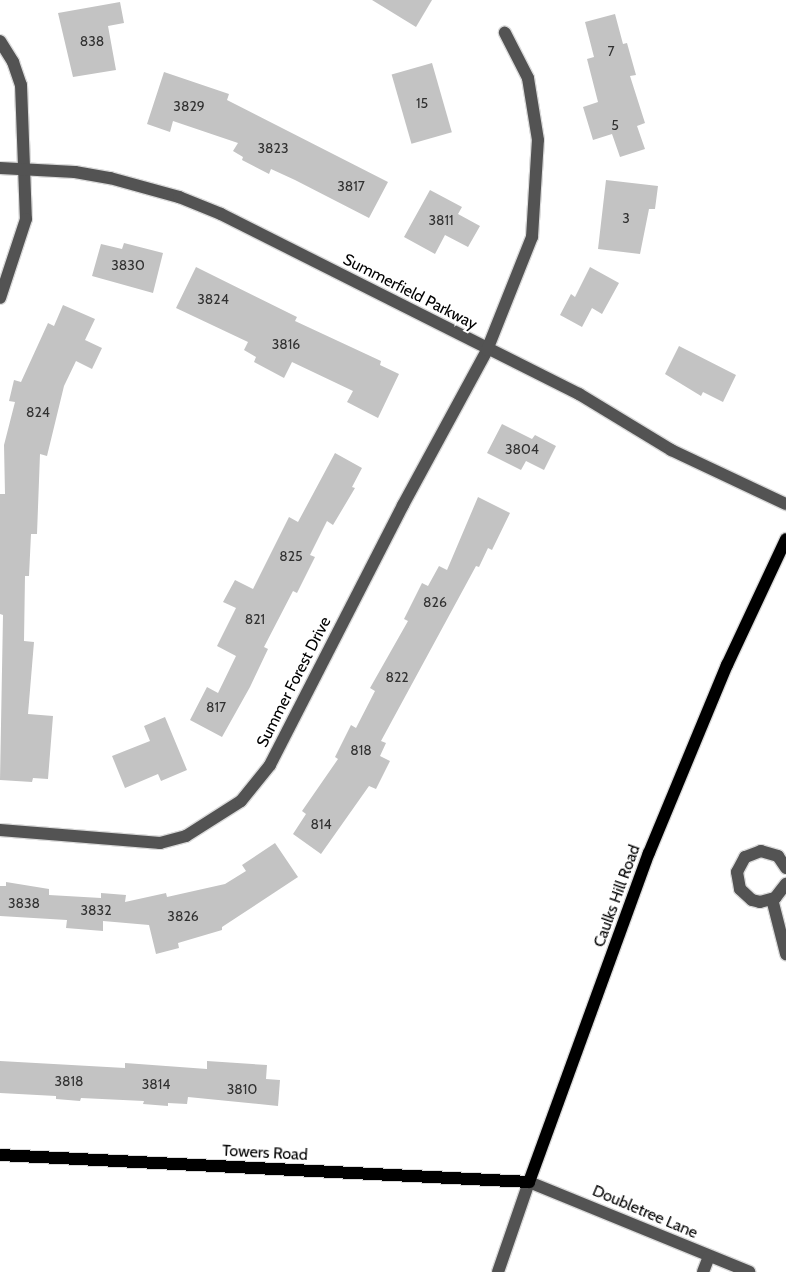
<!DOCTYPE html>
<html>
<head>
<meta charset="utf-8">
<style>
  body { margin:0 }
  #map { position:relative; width:786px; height:1272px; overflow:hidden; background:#fff; font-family:Cabin,sans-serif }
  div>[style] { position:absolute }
  .building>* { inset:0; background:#c3c3c3; transform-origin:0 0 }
  .roads { filter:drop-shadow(1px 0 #dbdbdb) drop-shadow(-1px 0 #dbdbdb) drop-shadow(0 1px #dbdbdb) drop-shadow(0 -1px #dbdbdb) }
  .minor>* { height:12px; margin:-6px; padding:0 6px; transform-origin:6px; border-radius:6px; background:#535353 }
  .major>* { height:12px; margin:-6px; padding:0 6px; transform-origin:6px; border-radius:6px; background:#000 }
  span { translate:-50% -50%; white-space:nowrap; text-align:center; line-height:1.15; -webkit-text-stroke:4px #fff; paint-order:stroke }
  .number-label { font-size:14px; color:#313131 }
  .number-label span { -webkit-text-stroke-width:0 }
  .street-label { font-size:16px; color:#000 }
</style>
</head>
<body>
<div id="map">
  <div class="building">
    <i style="clip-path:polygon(372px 0,432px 0,416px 27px)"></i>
    <i style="clip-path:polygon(120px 2px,124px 23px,108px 26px,116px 70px,73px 77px,58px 13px)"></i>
    <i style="clip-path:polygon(615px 14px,623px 44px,627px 43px,636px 75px,630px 76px,645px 123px,637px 126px,645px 149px,620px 157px,612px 134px,593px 140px,583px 107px,598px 102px,587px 59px,594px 57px,585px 22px)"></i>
    <i style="left:432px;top:63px;width:72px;height:42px;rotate:74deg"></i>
    <i style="clip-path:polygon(164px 72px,229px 94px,227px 100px,388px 182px,369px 218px,295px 180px,271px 169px,269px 174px,242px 160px,243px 157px,233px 151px,238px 143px,173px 121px,170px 132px,147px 124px)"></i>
    <i style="clip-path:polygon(606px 180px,658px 186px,655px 209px,649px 209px,640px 254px,598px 249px)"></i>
    <i style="clip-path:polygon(430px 190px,462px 207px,458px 214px,480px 226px,468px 247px,445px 235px,435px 254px,404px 237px)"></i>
    <i style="clip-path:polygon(124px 243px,163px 253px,153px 293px,92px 276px,101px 244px,122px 249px)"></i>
    <i style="clip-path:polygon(196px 267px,297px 317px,295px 321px,381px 361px,380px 365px,399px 374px,378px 418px,347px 402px,353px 391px,292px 362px,284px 378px,254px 362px,256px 357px,244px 350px,248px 342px,176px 308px)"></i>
    <i style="clip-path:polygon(590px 267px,619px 283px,602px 314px,592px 308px,582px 327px,560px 315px,571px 294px,575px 297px)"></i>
    <i style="clip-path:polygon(63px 305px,95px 319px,85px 340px,102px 348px,92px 369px,76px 361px,64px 386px,47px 456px,40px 454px,37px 534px,31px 534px,29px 576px,25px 576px,24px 641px,34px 642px,28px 714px,53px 716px,48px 779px,33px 778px,32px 782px,0 780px,3px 615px,0 614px,0 494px,5px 494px,4px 445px,15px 402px,9px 401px,14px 380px,21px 382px,48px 323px,54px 326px)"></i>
    <i style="clip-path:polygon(679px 346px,736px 375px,723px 402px,703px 392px,701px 396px,665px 374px)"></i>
    <i style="clip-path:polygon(502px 424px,532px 439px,535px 435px,556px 446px,544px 470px,526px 461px,521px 470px,487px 453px)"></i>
    <i style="clip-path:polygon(335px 453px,362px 468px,352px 487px,355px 488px,333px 525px,327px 521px,310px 555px,315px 557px,297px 593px,293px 591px,264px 647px,268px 649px,250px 687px,222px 737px,190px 720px,207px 687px,218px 693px,236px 656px,217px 646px,236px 608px,223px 602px,235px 580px,253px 589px,289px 517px,298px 522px)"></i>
    <i style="clip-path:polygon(478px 497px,510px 513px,492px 550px,488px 548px,479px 567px,476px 566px,381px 741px,386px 743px,380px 756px,390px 761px,376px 789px,369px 786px,321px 854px,293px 834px,306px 814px,302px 811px,338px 759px,335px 757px,351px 725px,356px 728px,375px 691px,370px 688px,408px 621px,404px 619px,422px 583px,428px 586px,439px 566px,447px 570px)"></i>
    <i style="clip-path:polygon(165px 717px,187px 770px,161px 781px,158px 774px,125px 788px,112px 756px,150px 741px,144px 726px)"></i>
    <i style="clip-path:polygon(275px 843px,298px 877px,222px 927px,222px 930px,178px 943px,179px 948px,156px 954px,149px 925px,103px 921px,103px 931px,66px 928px,67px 920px,0 916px,0 886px,6px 886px,6px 882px,49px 889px,49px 895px,101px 898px,101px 893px,126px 895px,125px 902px,166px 893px,167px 897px,225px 884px,246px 871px,242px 865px)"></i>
    <i style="clip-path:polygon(0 1061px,125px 1068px,125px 1063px,207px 1069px,207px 1061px,267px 1065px,266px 1079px,280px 1080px,278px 1106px,188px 1097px,187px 1104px,168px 1103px,168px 1106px,143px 1104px,144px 1101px,81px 1098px,80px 1101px,56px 1099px,56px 1096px,0 1093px)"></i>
  </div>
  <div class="roads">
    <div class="minor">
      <i style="left:0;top:41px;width:25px;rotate:58deg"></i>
      <i style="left:13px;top:62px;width:24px;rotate:71deg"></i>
      <i style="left:21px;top:85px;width:134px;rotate:87.9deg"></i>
      <i style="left:26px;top:219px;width:83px;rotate:108.2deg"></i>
      <i style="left:0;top:168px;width:75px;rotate:3.1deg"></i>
      <i style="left:75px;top:172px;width:36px;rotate:10deg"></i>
      <i style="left:110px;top:178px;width:72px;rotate:15.4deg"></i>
      <i style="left:179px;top:197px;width:45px;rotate:22deg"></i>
      <i style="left:221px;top:214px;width:401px;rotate:26.7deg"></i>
      <i style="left:579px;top:394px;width:108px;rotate:31.3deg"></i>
      <i style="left:671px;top:450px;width:127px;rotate:25.2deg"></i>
      <i style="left:0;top:830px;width:161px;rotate:4.6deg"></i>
      <i style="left:160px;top:843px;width:27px;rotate:-15deg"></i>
      <i style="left:186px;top:836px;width:65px;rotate:-32.5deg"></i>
      <i style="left:241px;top:801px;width:46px;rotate:-51.1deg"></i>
      <i style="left:270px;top:765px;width:292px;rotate:-62.9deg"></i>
      <i style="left:403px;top:505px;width:176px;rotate:-61.5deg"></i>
      <i style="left:487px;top:350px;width:122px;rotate:-68.3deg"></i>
      <i style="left:532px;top:237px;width:97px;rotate:-86.5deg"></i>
      <i style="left:538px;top:140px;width:63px;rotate:-99.2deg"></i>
      <i style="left:528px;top:78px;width:51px;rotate:-117.1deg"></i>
      <i style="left:786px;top:868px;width:14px;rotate:-124deg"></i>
      <i style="left:778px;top:856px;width:18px;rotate:-164deg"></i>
      <i style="left:761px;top:851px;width:17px;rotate:159deg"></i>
      <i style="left:745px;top:857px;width:17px;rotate:118deg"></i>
      <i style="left:737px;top:872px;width:17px;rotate:80deg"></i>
      <i style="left:740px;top:889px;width:16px;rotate:43deg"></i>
      <i style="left:752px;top:900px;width:8px;rotate:14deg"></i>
      <i style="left:760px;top:902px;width:16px;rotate:-15deg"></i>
      <i style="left:775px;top:898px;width:18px;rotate:-52deg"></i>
      <i style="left:772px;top:899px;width:57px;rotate:75.7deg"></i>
      <i style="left:498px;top:1272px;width:95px;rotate:-71deg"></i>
      <i style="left:529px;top:1182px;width:238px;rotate:22.2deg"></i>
      <i style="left:703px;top:1272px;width:17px;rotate:-69deg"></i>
    </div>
    <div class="major">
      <i style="left:0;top:1155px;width:530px;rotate:2.92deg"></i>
      <i style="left:529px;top:1182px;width:350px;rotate:-70deg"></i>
      <i style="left:649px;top:853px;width:204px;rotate:-67.5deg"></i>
      <i style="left:727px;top:665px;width:139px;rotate:-64.9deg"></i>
    </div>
  </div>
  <div class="number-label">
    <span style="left:92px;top:41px">838</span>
    <span style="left:611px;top:51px">7</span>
    <span style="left:422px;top:103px">15</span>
    <span style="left:189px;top:106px">3829</span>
    <span style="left:615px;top:125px">5</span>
    <span style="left:273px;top:148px">3823</span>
    <span style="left:351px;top:186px">3817</span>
    <span style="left:626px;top:218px">3</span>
    <span style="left:441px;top:220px">3811</span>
    <span style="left:128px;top:265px">3830</span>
    <span style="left:213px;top:299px">3824</span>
    <span style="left:286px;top:344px">3816</span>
    <span style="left:38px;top:412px">824</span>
    <span style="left:522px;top:449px">3804</span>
    <span style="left:291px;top:556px">825</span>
    <span style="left:435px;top:602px">826</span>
    <span style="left:255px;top:619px">821</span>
    <span style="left:397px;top:677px">822</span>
    <span style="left:216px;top:707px">817</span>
    <span style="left:361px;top:750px">818</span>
    <span style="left:321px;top:824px">814</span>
    <span style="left:24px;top:903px">3838</span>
    <span style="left:96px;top:910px">3832</span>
    <span style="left:183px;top:916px">3826</span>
    <span style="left:69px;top:1081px">3818</span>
    <span style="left:156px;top:1084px">3814</span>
    <span style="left:242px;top:1089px">3810</span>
  </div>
  <div class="street-label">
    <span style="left:410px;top:292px;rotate:27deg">Summerfield Parkway</span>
    <span style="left:294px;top:682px;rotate:-63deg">Summer Forest Drive</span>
    <span style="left:617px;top:896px;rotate:-70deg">Caulks Hill Road</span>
    <span style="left:265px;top:1153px;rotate:3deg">Towers Road</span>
    <span style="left:645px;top:1212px;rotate:23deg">Doubletree Lane</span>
  </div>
</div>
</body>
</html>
